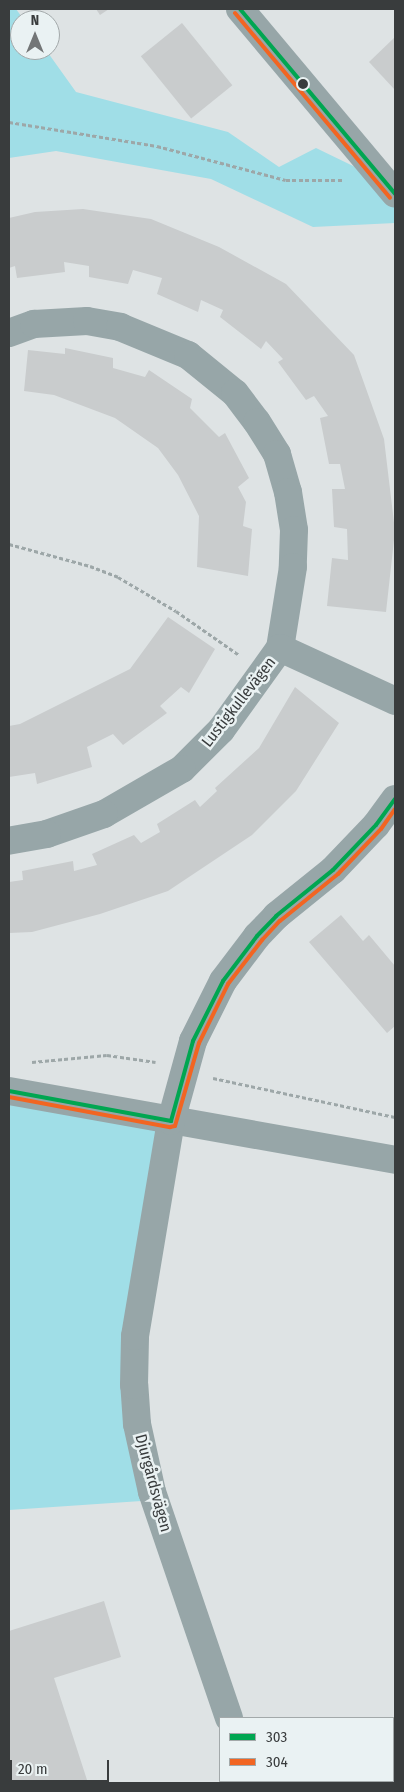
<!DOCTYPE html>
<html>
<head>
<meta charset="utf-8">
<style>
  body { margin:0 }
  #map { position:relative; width:404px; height:1792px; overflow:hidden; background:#dee3e4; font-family:"Fira Sans Condensed",sans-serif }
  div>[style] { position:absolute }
  .green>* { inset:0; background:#a0dee7 }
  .building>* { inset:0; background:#c9cccd; transform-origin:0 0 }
  .path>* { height:3px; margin-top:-1.5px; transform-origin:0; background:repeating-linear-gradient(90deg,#9da7a8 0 4px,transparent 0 6.5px) }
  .minor>* { height:28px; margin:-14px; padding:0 14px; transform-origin:14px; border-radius:14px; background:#97a6a8 }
  .bus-1>* { height:4px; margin:-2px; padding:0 2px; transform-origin:2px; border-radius:2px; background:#00a651 }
  .bus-2>* { height:4px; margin:-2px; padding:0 2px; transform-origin:2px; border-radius:2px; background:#f26522 }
  .dots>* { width:14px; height:14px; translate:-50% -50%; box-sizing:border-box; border:2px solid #eaf2f3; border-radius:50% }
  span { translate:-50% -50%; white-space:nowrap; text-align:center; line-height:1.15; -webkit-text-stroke:5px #eaf2f3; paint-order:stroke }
  .street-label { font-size:16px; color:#393c3d }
  .frame { position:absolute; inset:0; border:10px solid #393c3d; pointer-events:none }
  .legend { position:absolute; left:219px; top:1717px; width:175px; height:65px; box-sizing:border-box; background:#eaf2f3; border:1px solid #a3a9aa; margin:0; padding:6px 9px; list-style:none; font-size:15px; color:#393c3d }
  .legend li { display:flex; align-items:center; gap:10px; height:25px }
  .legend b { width:25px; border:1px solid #a3a9aa }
  .north { position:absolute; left:10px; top:10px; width:50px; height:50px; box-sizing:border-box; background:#eaf2f3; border:1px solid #a3a9aa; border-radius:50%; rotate:0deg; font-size:14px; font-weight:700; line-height:20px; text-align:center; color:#393c3d }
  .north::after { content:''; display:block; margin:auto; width:18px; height:22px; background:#737677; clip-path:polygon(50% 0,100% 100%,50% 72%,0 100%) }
  .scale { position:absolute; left:10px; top:1760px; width:99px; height:22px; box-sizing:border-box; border:2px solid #393c3d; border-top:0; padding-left:6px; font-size:15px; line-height:18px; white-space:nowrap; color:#393c3d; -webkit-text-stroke:4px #eaf2f3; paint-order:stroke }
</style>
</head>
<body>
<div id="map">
  <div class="green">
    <i style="clip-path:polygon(9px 9px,16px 9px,24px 20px,20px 20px,20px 50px,46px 50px,76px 92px,228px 132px,279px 167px,316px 148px,382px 180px,395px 196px,395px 223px,313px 227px,211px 179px,56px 151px,9px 158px)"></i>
    <i style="clip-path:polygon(9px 1079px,171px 1123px,147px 1288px,139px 1437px,156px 1500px,9px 1510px)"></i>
  </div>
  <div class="building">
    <i style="clip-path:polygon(96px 9px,109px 9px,100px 15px)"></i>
    <i style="left:182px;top:23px;width:80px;height:53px;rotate:51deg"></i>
    <i style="clip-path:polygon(395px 37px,395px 90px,369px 62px)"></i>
    <i style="clip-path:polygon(83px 209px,151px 219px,219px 247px,286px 284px,354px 355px,384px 439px,395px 531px,386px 612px,327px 606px,332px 558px,348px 560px,347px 529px,334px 527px,332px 489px,345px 489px,340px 464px,329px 464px,320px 418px,328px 416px,314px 396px,306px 400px,278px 362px,283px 359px,266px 341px,261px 349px,220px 317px,223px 310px,201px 300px,198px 312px,157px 294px,162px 278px,133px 270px,128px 284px,89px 277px,89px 266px,64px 262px,65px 272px,17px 278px,15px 266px,9px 268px,9px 218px,35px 212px)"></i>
    <i style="clip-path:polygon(65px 348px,113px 358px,113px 368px,145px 377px,149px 370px,192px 399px,190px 408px,219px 437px,225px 433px,249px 478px,238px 487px,246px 502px,243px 526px,252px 529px,248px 576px,197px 567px,199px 516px,178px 475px,158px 448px,115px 418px,54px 395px,24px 391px,28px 350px,65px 354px)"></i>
    <i style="clip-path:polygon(168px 617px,215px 649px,189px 693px,181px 687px,160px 706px,167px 713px,123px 745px,113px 734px,87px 747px,92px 767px,37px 784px,35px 773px,9px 777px,9px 726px,20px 724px,130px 669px)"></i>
    <i style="clip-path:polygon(295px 687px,339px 723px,296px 791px,252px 835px,168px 891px,100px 914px,32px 932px,9px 933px,9px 882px,23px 880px,22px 871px,73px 861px,74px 871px,97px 865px,92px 854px,134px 835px,141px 843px,160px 832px,157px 824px,195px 800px,200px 807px,217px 791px,215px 788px,259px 748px)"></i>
    <i style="clip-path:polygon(341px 915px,363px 941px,369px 935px,395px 966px,395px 1026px,387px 1033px,309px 942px)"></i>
    <i style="clip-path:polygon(104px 1601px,121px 1657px,54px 1678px,88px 1783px,9px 1783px,9px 1631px)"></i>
  </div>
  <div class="path">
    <i style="left:9px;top:122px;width:150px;rotate:9.2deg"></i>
    <i style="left:157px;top:146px;width:133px;rotate:14.8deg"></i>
    <i style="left:286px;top:180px;width:56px"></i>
    <i style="left:9px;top:544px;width:84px;rotate:15.2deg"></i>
    <i style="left:90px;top:566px;width:30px;rotate:21deg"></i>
    <i style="left:118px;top:577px;width:67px;rotate:30.4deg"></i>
    <i style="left:176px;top:611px;width:77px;rotate:34.9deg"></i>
    <i style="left:32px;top:1062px;width:75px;rotate:-5.3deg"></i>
    <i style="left:107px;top:1055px;width:49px;rotate:8.3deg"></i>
    <i style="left:213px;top:1078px;width:186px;rotate:12.1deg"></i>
  </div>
  <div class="minor">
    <i style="left:240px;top:9px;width:241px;rotate:50deg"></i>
    <i style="left:9px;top:333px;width:27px;rotate:-20deg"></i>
    <i style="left:34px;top:324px;width:53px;rotate:-3.2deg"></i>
    <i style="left:87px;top:321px;width:34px;rotate:10deg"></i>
    <i style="left:120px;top:327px;width:74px;rotate:22.4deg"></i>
    <i style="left:188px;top:355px;width:60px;rotate:39deg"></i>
    <i style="left:235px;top:393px;width:36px;rotate:53deg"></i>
    <i style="left:257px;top:422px;width:38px;rotate:58deg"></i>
    <i style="left:277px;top:454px;width:40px;rotate:74deg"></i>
    <i style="left:288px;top:492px;width:38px;rotate:81deg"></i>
    <i style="left:294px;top:530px;width:37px;rotate:92deg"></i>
    <i style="left:293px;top:567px;width:82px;rotate:99.1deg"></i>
    <i style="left:280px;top:648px;width:101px;rotate:125.7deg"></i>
    <i style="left:221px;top:730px;width:55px;rotate:135deg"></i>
    <i style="left:182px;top:769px;width:90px;rotate:150deg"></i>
    <i style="left:104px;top:814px;width:60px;rotate:160.7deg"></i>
    <i style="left:47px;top:834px;width:39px;rotate:170deg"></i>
    <i style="left:280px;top:648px;width:127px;rotate:24.7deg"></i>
    <i style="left:9px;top:1091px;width:392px;rotate:10.1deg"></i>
    <i style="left:229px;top:1718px;width:239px;rotate:-108.8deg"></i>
    <i style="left:152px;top:1492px;width:70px;rotate:-102.4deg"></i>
    <i style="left:137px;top:1424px;width:39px;rotate:-94deg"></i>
    <i style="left:134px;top:1385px;width:49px;rotate:-88.8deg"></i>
    <i style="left:135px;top:1336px;width:218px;rotate:-80.5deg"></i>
    <i style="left:171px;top:1121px;width:83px;rotate:-74.6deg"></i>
    <i style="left:193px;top:1041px;width:67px;rotate:-63.4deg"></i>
    <i style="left:223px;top:981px;width:56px;rotate:-52.9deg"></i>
    <i style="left:257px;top:936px;width:28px;rotate:-46deg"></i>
    <i style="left:276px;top:916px;width:73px;rotate:-38.9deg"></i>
    <i style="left:333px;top:870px;width:62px;rotate:-46.3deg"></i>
    <i style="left:376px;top:825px;width:32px;rotate:-54deg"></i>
  </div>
  <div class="bus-1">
    <i style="left:240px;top:9px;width:241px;rotate:50deg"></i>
    <i style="left:9px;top:1091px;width:165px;rotate:10.5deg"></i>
    <i style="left:171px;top:1121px;width:83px;rotate:-74.6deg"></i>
    <i style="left:193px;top:1041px;width:67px;rotate:-63.4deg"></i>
    <i style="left:223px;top:981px;width:56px;rotate:-52.9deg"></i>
    <i style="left:257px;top:936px;width:28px;rotate:-46deg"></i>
    <i style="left:276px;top:916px;width:73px;rotate:-38.9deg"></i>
    <i style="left:333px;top:870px;width:62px;rotate:-46.3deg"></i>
    <i style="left:376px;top:825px;width:32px;rotate:-54deg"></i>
  </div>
  <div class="bus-2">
    <i style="left:235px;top:13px;width:241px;rotate:50deg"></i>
    <i style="left:9px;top:1097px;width:164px;rotate:10.6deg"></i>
    <i style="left:170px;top:1127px;width:5px;rotate:-11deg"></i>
    <i style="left:175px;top:1126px;width:86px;rotate:-73.9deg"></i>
    <i style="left:199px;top:1043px;width:66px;rotate:-63.8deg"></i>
    <i style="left:228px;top:984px;width:56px;rotate:-52.3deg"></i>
    <i style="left:262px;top:940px;width:26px;rotate:-47deg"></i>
    <i style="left:280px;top:921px;width:75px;rotate:-39deg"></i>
    <i style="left:338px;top:874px;width:62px;rotate:-46.3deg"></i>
    <i style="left:381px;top:829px;width:24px;rotate:-55deg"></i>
  </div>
  <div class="dots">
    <i style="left:303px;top:84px;background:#393c3d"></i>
  </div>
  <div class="street-label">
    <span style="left:239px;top:702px;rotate:-52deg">Lustigkullevägen</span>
    <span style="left:153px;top:1483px;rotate:75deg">Djurgårdsvägen</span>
  </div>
  <div class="frame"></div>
  <ul class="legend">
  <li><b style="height:6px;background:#00a651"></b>303</li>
  <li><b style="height:6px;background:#f26522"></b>304</li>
  </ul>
  <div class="north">N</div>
  <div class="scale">20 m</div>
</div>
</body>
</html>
